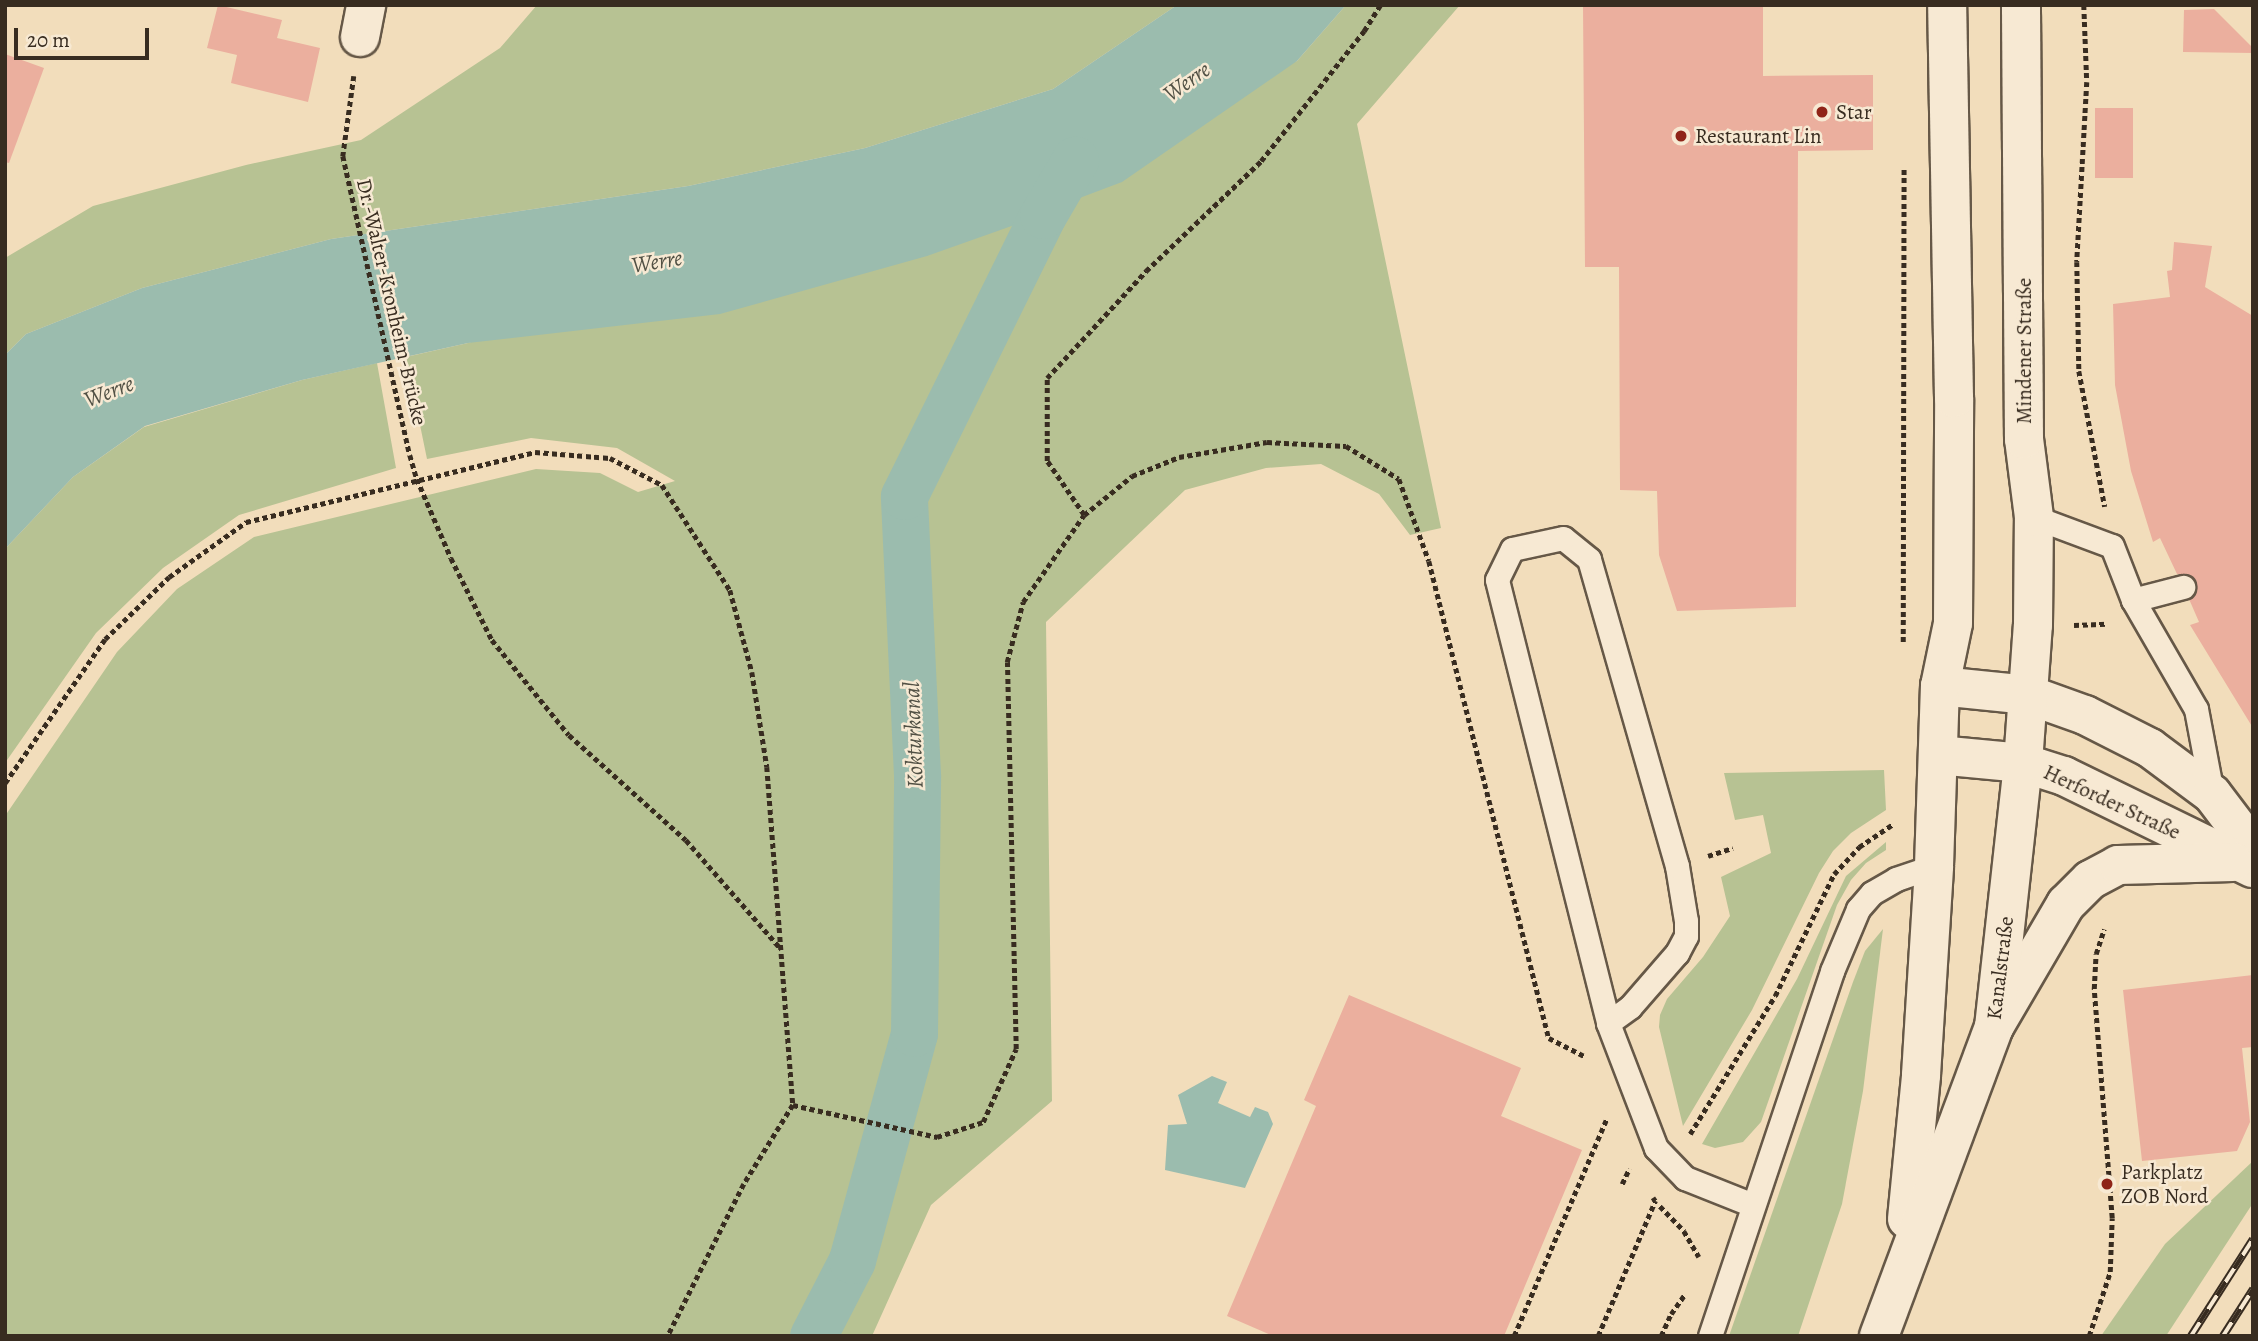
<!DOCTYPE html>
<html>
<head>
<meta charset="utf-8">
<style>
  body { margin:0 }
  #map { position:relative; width:2258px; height:1341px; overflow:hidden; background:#f2ddbb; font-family:Alegreya,serif }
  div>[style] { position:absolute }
  .green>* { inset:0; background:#b7c293 }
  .water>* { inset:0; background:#9bbcae }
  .canal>* { height:47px; margin:-23.5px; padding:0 23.5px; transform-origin:23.5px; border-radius:23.5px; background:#9bbcae }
  .building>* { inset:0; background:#ebaf9e; transform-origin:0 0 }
  .path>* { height:4.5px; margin-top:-2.25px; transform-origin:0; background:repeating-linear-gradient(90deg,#382c20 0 5px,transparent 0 8.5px) }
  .roads { filter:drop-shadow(2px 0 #665847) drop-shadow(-2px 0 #665847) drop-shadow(0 2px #665847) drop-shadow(0 -2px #665847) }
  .service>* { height:23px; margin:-11.5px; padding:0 11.5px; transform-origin:11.5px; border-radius:11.5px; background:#f7e9d3 }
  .minor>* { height:38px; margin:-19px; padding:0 19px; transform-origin:19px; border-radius:19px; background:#f7e9d3 }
  .secondary>* { height:38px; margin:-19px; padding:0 19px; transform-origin:19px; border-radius:19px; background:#f7e9d3 }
  .rail>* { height:8px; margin-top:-4px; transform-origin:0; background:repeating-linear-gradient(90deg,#f7e9d3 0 16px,#382c20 0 32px); box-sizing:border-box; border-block:2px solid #382c20 }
  .dots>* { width:19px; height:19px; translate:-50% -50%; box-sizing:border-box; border:4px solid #f7e9d3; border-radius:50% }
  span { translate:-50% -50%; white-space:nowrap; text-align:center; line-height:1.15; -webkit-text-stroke:5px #f7e9d3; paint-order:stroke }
  .poi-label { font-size:21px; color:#382c20 }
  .left { translate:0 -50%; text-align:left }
  .street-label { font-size:21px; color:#382c20 }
  .water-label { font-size:23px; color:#515044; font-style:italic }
  .frame { position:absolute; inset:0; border:7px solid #382c20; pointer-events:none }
  .scale { position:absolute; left:14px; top:28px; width:135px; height:32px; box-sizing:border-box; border:4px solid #382c20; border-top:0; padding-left:9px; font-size:21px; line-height:24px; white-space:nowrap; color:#382c20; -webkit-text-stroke:5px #f7e9d3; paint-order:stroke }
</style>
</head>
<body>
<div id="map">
  <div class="green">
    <i style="clip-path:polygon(537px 5px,1177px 5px,1053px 89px,865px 148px,688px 186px,331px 239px,142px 288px,26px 334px,5px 355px,5px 258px,93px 206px,246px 165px,361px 140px,500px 48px)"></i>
    <i style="clip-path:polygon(1346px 5px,1460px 5px,1357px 124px,1441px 528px,1410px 535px,1379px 494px,1321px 464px,1266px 468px,1185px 490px,1046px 622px,1052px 1101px,931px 1205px,872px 1336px,5px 1336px,5px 816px,117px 652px,177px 589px,254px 537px,536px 469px,600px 473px,638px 492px,675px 481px,617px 448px,531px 438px,427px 459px,406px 357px,468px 343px,1297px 61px)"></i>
    <i style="clip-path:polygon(377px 363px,396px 468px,239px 515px,163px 568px,96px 633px,5px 763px,5px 549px,73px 477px,144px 427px,302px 380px)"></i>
    <i style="clip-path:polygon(1884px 770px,1886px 810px,1851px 833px,1833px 851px,1819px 873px,1752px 1010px,1683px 1126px,1659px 1027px,1660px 1015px,1667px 999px,1703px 957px,1730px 916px,1721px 877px,1771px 853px,1763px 815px,1735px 820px,1724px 773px)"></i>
    <i style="clip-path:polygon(1886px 842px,1886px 850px,1866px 863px,1851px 880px,1837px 905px,1761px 1122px,1743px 1142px,1715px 1148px,1702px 1144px,1797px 979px,1846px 876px)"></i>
    <i style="clip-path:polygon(1883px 929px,1863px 1091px,1842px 1204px,1798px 1336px,1729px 1336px,1853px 982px,1865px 951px)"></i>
    <i style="clip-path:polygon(2253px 1161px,2253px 1203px,2166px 1336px,2101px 1336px,2165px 1244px)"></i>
  </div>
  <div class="water">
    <i style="clip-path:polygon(1177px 5px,1346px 5px,1297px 61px,1122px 182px,1053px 208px,1043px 215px,927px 256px,720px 314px,468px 343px,302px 380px,145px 426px,73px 477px,5px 549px,5px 355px,26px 334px,142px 288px,331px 239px,688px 186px,865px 148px,1053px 89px)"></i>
    <i style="clip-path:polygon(1212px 1076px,1227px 1082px,1218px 1103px,1250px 1117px,1255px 1107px,1268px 1112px,1273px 1124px,1245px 1188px,1165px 1170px,1168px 1125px,1187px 1124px,1178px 1095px)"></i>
  </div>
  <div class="canal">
    <i style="left:813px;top:1336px;width:85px;rotate:-62.8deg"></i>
    <i style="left:852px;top:1260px;width:235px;rotate:-74.7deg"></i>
    <i style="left:914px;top:1033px;width:258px;rotate:-89.3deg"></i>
    <i style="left:917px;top:775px;width:279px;rotate:-92.7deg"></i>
    <i style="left:904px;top:496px;width:313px;rotate:-63.7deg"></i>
    <i style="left:1043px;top:215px;width:64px;rotate:-59.8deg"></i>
  </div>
  <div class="building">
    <i style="clip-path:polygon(218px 5px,282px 20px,277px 38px,320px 48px,308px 102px,231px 83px,237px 55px,207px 48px)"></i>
    <i style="clip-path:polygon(1583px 5px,1763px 5px,1763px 76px,1873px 75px,1873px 150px,1798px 151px,1796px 607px,1677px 611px,1659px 555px,1657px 491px,1620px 490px,1619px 267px,1585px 267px)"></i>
    <i style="clip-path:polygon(2214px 9px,2253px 48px,2253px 53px,2183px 52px,2184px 10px)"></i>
    <i style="clip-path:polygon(5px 54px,44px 68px,9px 163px,5px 162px)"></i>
    <i style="left:2095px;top:108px;width:38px;height:70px"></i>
    <i style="clip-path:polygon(2174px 242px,2212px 246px,2205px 287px,2253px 316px,2253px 728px,2190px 625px,2199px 622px,2189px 599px,2196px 591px,2196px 583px,2187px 574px,2177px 574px,2160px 538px,2153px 542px,2131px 471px,2115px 385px,2113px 304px,2170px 297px,2167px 271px,2172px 270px)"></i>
    <i style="clip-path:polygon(2253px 975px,2253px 1047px,2242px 1048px,2250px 1122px,2237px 1151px,2142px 1161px,2123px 990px)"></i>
    <i style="clip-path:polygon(1349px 995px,1521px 1068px,1501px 1116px,1582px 1150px,1504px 1336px,1273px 1336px,1227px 1316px,1316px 1106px,1304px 1100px)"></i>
  </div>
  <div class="path">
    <i style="left:2084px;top:5px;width:77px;rotate:87.8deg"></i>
    <i style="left:2087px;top:82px;width:180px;rotate:93.2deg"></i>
    <i style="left:2077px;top:262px;width:109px;rotate:88.9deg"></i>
    <i style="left:2079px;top:371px;width:138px;rotate:79.2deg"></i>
    <i style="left:354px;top:76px;width:81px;rotate:97.8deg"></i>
    <i style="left:343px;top:156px;width:306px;rotate:77.4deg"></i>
    <i style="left:410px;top:455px;width:25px;rotate:74deg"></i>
    <i style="left:417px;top:479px;width:86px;rotate:66.7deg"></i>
    <i style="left:451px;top:558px;width:92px;rotate:63.4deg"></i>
    <i style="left:492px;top:640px;width:122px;rotate:51deg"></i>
    <i style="left:569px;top:735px;width:157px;rotate:41.9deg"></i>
    <i style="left:686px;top:840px;width:145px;rotate:48.9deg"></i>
    <i style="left:1084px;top:515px;width:65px;rotate:-124.4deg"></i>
    <i style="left:1047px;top:461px;width:83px;rotate:-90deg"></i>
    <i style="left:1047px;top:378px;width:146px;rotate:-47.2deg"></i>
    <i style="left:1146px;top:271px;width:159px;rotate:-43.7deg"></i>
    <i style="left:1261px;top:161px;width:166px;rotate:-51.6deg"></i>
    <i style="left:1364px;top:31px;width:31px;rotate:-58deg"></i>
    <i style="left:2074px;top:625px;width:33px;rotate:-2deg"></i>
    <i style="left:1903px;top:642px;width:474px;rotate:-89.9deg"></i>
    <i style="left:5px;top:783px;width:175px;rotate:-55.2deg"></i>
    <i style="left:105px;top:639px;width:89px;rotate:-44.1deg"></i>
    <i style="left:169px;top:577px;width:95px;rotate:-35.5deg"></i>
    <i style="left:246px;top:522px;width:297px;rotate:-13.6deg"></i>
    <i style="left:535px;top:452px;width:75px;rotate:4.6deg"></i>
    <i style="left:610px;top:458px;width:59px;rotate:27.4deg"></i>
    <i style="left:662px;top:485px;width:125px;rotate:57.1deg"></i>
    <i style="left:730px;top:590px;width:85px;rotate:75deg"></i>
    <i style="left:752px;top:672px;width:96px;rotate:81deg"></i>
    <i style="left:767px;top:767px;width:339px;rotate:85.6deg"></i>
    <i style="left:793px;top:1105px;width:93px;rotate:121.8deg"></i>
    <i style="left:744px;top:1184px;width:170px;rotate:116.6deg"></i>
    <i style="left:1708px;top:856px;width:26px;rotate:-18deg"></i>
    <i style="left:793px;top:1105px;width:148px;rotate:12.5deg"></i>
    <i style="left:937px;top:1137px;width:48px;rotate:-18.1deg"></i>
    <i style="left:983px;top:1122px;width:80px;rotate:-65.7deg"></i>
    <i style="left:1016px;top:1049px;width:387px;rotate:-91.3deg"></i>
    <i style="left:1007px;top:662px;width:62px;rotate:-75.1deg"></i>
    <i style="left:1023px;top:602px;width:106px;rotate:-55deg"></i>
    <i style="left:1084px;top:515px;width:62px;rotate:-39.1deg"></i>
    <i style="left:1132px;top:476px;width:51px;rotate:-22deg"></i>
    <i style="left:1179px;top:457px;width:89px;rotate:-9.7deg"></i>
    <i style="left:1267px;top:442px;width:79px;rotate:2.9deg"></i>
    <i style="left:1346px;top:446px;width:62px;rotate:31.9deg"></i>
    <i style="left:1399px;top:479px;width:87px;rotate:69.9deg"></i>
    <i style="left:1429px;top:561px;width:492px;rotate:75.9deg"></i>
    <i style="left:1549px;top:1038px;width:39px;rotate:27deg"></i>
    <i style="left:1690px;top:1134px;width:162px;rotate:-58.4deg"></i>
    <i style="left:1775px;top:996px;width:136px;rotate:-64.2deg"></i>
    <i style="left:1834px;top:874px;width:37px;rotate:-47deg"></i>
    <i style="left:1859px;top:847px;width:40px;rotate:-34deg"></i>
    <i style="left:1622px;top:1184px;width:17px;rotate:-65deg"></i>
    <i style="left:1660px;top:1206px;width:35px;rotate:46deg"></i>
    <i style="left:1684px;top:1231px;width:30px;rotate:60deg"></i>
    <i style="left:1514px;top:1336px;width:237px;rotate:-66.9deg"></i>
    <i style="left:1598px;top:1336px;width:147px;rotate:-67.1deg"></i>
    <i style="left:1655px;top:1201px;width:4px;rotate:-124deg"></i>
    <i style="left:1661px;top:1336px;width:24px;rotate:-66deg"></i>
    <i style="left:1671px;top:1314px;width:24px;rotate:-55deg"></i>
    <i style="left:2089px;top:1336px;width:67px;rotate:-71.8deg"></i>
    <i style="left:2110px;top:1272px;width:54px;rotate:-87.9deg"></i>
    <i style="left:2112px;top:1218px;width:230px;rotate:-94.5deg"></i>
    <i style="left:2094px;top:989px;width:35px;rotate:-87deg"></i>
    <i style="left:2096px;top:954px;width:26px;rotate:-72deg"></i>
  </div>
  <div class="roads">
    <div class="service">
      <i style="left:2034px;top:517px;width:83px;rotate:20.4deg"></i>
      <i style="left:2112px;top:546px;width:58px;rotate:68.7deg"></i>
      <i style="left:2133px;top:600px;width:126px;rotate:60deg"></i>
      <i style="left:2196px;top:709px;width:86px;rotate:79.3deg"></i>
      <i style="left:2133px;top:600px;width:52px;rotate:-14.6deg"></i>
      <i style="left:1608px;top:1023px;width:27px;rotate:-36deg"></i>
      <i style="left:1630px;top:1007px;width:72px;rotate:-49deg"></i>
      <i style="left:1677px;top:953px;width:19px;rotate:-62deg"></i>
      <i style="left:1686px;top:936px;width:15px;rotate:-90deg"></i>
      <i style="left:1686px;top:921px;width:56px;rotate:-99.3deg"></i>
      <i style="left:1677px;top:866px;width:319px;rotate:-106deg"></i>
      <i style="left:1589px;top:559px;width:33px;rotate:-141deg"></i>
      <i style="left:1563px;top:538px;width:52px;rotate:167.8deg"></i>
      <i style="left:1512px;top:549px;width:34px;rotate:116deg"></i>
      <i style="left:1497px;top:580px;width:457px;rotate:75.9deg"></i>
      <i style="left:1608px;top:1023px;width:134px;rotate:69deg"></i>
      <i style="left:1656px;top:1148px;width:42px;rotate:46deg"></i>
      <i style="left:1685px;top:1178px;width:73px;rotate:21.7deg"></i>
      <i style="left:1710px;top:1336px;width:385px;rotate:-71.5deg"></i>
      <i style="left:1832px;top:971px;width:67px;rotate:-67.2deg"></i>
      <i style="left:1858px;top:909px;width:21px;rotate:-49deg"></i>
      <i style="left:1872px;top:893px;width:28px;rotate:-30deg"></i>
      <i style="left:1896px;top:879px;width:40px;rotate:-18.9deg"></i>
    </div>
    <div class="minor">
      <i style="left:360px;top:37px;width:33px;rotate:-79deg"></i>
      <i style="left:1940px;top:686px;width:89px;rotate:5.8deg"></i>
      <i style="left:2029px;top:695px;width:59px;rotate:19.7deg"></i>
      <i style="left:2085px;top:715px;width:73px;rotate:26.9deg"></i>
      <i style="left:2150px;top:748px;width:77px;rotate:36.6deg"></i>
      <i style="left:2212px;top:794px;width:68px;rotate:52.8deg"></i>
      <i style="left:1938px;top:755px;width:85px;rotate:5.4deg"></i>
      <i style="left:2023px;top:763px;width:43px;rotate:17.6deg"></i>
      <i style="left:2064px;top:776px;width:210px;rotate:26deg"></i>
      <i style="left:1994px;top:1027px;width:143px;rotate:-59.7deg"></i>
      <i style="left:2066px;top:904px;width:34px;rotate:-45deg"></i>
      <i style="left:2090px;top:880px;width:32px;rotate:-28deg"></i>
      <i style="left:2118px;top:865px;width:115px;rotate:-1.5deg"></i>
    </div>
    <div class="secondary">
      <i style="left:1907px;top:1219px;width:145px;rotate:-84.4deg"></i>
      <i style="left:1921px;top:1075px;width:209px;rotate:-86.4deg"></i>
      <i style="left:1934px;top:866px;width:180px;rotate:-88.1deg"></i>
      <i style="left:1940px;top:686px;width:64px;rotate:-78.3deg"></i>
      <i style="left:1953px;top:623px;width:225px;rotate:-89.7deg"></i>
      <i style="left:1954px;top:398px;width:393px;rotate:-91deg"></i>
      <i style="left:1879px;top:1336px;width:330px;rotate:-69.6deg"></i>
      <i style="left:1994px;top:1027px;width:266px;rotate:-83.7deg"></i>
      <i style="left:2023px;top:763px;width:138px;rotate:-85.9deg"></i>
      <i style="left:2033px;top:625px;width:108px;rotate:-89.5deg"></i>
      <i style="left:2034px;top:517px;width:79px;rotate:-97.3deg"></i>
      <i style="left:2024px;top:439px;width:434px;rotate:-90.4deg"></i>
    </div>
  </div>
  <div class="rail">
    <i style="left:2191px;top:1336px;width:115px;rotate:-57.4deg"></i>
    <i style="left:2223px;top:1336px;width:56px;rotate:-57.4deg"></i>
  </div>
  <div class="dots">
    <i style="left:1822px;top:112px;background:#8f2418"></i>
    <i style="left:1681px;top:136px;background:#8f2418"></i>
    <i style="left:2107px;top:1184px;background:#8f2418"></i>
  </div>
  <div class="poi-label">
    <span class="left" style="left:1836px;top:112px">Star</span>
    <span class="left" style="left:1695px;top:136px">Restaurant Lin</span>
    <span class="left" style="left:2121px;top:1184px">Parkplatz<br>ZOB Nord</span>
  </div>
  <div class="street-label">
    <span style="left:392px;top:302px;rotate:77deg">Dr.-Walter-Kronheim-Brücke</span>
    <span style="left:2024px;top:351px;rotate:-90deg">Mindener Straße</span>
    <span style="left:2112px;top:802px;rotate:25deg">Herforder Straße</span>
    <span style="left:2000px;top:968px;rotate:-83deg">Kanalstraße</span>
  </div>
  <div class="water-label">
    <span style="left:1187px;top:82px;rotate:-35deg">Werre</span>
    <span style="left:657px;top:262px;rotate:-9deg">Werre</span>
    <span style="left:109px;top:392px;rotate:-21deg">Werre</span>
    <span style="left:914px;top:735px;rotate:-92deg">Kokturkanal</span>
  </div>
  <div class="frame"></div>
  <div class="scale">20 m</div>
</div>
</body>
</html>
